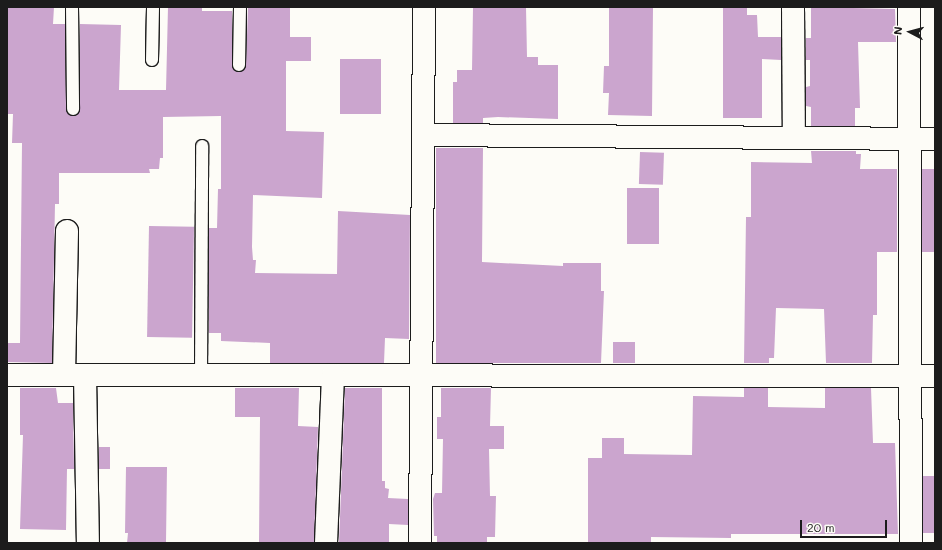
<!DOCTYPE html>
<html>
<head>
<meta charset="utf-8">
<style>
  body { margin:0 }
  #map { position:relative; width:942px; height:550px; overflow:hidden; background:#fdfcf7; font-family:Mali,sans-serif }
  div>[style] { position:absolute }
  .building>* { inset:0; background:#cba5ce; transform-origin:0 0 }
  .roads { filter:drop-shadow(1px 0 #1c1c1c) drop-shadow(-1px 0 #1c1c1c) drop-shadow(0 1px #1c1c1c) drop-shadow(0 -1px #1c1c1c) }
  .lane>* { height:12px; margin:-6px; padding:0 6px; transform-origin:6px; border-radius:6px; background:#fdfcf7 }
  .street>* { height:22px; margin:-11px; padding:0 11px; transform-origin:11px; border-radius:11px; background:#fdfcf7 }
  span { translate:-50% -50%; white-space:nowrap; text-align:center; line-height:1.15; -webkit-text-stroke:3.5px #fdfcf7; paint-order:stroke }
  .frame { position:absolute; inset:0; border:8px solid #1c1c1c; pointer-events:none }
  .north { position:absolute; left:890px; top:12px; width:40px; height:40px; -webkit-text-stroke:3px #fdfcf7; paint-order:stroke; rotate:276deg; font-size:11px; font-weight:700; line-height:16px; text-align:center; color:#1c1c1c }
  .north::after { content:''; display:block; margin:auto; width:14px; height:18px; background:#1c1c1c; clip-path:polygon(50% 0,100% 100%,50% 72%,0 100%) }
  .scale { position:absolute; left:800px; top:520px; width:87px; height:18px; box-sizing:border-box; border:2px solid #1c1c1c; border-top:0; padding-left:5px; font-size:12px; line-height:14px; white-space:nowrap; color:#1c1c1c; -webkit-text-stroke:3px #fdfcf7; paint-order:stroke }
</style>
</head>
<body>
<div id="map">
  <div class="building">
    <i style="clip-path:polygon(7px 7px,54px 7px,53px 24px,65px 24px,66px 109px,73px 116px,77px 115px,80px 109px,80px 24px,121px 25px,119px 90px,166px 90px,168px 7px,202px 7px,202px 11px,232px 11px,232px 65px,235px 71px,239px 72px,246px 65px,248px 7px,290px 7px,290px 37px,311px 37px,311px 61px,286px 61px,286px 131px,324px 132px,322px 198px,253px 195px,252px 247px,253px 260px,256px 260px,255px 273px,337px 274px,338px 211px,410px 215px,409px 339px,385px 338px,384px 363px,270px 363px,270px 343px,221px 341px,221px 333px,209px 333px,209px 228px,217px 228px,218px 189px,221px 189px,221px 116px,163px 117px,163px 158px,160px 158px,159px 169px,149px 169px,150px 173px,59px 173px,59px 204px,55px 204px,52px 363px,7px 362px,7px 343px,20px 343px,22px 143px,12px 143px,13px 114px,7px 114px)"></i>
    <i style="clip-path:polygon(526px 7px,527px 57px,538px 57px,538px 65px,558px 65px,558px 119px,498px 117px,483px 118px,483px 123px,453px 123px,453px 82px,457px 82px,457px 70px,472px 70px,473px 8px)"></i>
    <i style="clip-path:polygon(609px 7px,653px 7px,652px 116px,608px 115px,609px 93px,603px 93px,604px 66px,609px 66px)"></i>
    <i style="clip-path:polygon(723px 7px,747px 7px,747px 15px,757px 15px,758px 37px,781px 37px,781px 60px,762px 59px,762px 118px,723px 118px)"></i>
    <i style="clip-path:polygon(811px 7px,895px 9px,896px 42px,858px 42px,860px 108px,855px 108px,855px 126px,811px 126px,811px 107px,806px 106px,806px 87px,810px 86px,810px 60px,806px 60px,806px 38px,811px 38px)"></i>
    <i style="left:340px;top:59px;width:41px;height:55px"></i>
    <i style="clip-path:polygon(436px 148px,483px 148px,482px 262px,563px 266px,563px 263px,601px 263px,601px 291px,604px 291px,601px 363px,436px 363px)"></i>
    <i style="clip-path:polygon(811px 151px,856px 151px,856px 154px,861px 154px,860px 169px,897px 169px,897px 252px,877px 252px,877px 315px,873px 315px,872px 363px,826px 363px,824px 309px,776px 308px,774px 358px,769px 358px,769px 363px,744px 363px,746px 217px,751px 217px,751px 162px,812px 163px)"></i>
    <i style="left:640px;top:152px;width:24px;height:32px;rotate:2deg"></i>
    <i style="left:922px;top:169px;width:13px;height:83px"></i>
    <i style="left:627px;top:188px;width:32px;height:56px"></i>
    <i style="left:149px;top:226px;width:45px;height:111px;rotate:1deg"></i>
    <i style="left:613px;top:342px;width:22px;height:21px"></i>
    <i style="clip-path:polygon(20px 388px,56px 388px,58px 403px,73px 403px,74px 469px,67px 469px,66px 530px,20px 529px,23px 435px,20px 435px)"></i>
    <i style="clip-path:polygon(235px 388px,299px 388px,298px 426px,318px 427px,314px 543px,259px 543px,260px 417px,235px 417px)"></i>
    <i style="clip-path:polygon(345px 388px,382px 388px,382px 481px,385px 481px,385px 488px,389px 489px,388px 498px,408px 499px,408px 525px,389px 524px,389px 543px,339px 543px)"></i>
    <i style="clip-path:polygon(441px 388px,491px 388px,490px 426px,504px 426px,504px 449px,489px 449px,490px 496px,496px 496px,495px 537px,487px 537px,487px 543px,437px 543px,437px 536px,434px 536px,433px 499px,435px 493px,442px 493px,443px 439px,437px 439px,437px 417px,441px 417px)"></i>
    <i style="clip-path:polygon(744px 388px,768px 388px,768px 407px,825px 408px,825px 388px,871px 388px,873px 443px,895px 443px,898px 534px,731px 534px,731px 538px,651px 537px,651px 543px,588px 543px,588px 458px,602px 458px,602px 438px,624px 438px,624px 454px,692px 455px,693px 396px,744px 397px)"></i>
    <i style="left:99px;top:447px;width:11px;height:22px"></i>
    <i style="clip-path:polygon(126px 467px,167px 467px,166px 543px,127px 543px,128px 533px,125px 533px)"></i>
    <i style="left:923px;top:476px;width:12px;height:57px"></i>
  </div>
  <div class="roads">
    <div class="lane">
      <i style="left:72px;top:7px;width:102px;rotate:89.4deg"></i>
      <i style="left:152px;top:60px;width:53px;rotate:-88.9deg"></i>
      <i style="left:239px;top:65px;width:58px;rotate:-89deg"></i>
      <i style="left:201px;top:375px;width:229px;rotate:-89.7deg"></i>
    </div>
    <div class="street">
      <i style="left:793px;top:7px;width:131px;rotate:89.6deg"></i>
      <i style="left:909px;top:7px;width:536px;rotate:89.79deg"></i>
      <i style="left:424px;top:135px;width:511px;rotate:0.45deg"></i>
      <i style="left:7px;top:375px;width:928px;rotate:0.06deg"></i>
      <i style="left:64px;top:375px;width:144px;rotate:-88.8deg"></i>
      <i style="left:85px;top:375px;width:168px;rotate:89deg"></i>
      <i style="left:326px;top:543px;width:168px;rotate:-87.6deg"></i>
      <i style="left:420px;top:543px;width:536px;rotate:-89.57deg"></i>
    </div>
  </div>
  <div class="frame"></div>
  <div class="north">N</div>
  <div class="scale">20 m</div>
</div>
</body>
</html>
